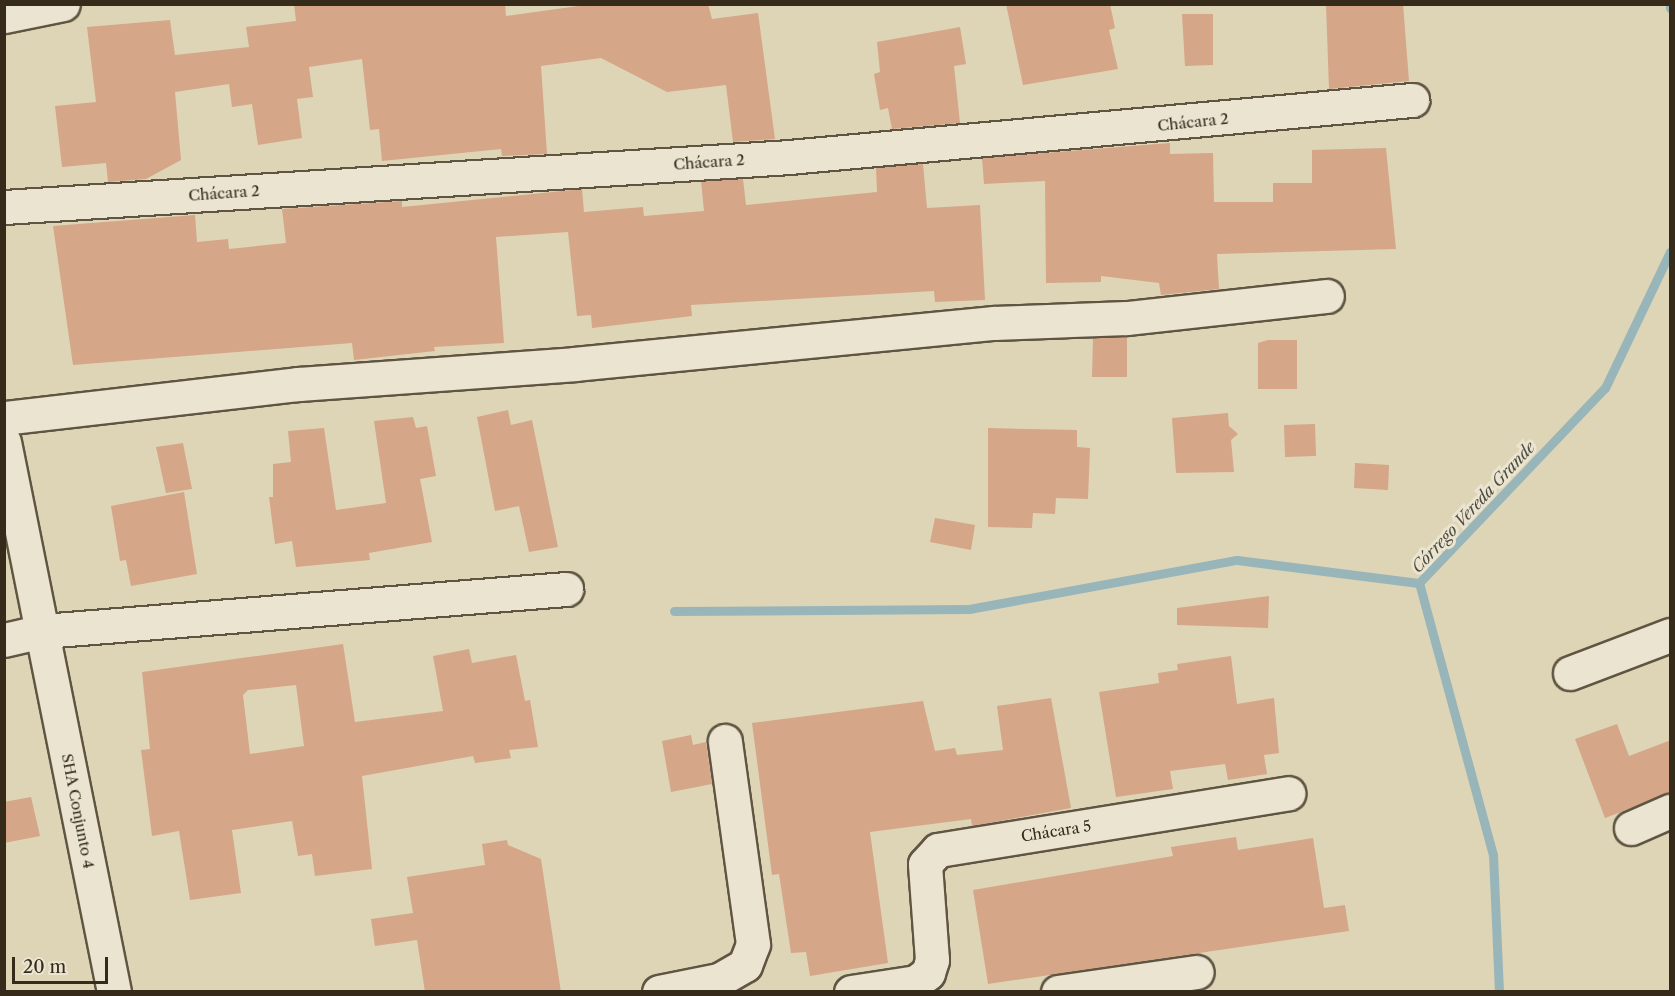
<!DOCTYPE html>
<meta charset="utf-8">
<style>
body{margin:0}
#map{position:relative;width:1675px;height:996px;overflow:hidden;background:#ded5b7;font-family:"Libre Caslon Text",serif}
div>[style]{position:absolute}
.stream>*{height:9px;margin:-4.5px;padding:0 4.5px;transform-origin:4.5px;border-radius:4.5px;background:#98b6b9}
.building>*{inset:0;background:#d5a687}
.roads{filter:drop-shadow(2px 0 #605542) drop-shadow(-2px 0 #605542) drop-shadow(0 2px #605542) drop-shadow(0 -2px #605542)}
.minor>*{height:33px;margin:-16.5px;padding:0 16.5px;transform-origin:16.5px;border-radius:16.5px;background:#eae4d0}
span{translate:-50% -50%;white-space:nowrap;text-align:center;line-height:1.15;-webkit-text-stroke:6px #eae4d0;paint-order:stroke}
.street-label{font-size:15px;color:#362a1b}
.water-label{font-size:16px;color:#4e4d42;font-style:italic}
.frame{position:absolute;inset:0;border:6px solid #362a1b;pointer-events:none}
.scale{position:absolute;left:12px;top:957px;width:96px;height:27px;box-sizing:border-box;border:3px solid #362a1b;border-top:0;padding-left:8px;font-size:18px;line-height:21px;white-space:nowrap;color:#362a1b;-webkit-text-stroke:4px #eae4d0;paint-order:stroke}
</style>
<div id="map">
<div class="stream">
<div style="left:1670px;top:4px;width:4px;rotate:90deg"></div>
<div style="left:674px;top:611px;width:295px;rotate:-0.4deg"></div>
<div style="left:969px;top:609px;width:272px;rotate:-10.4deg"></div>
<div style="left:1237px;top:560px;width:183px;rotate:7.2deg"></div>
<div style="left:1499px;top:992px;width:137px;rotate:-92.5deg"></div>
<div style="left:1493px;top:855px;width:282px;rotate:-105.2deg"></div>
<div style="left:1419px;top:583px;width:269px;rotate:-46.4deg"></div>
<div style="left:1605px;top:388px;width:151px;rotate:-64.5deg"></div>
</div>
<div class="building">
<div style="clip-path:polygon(294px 4px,505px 4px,506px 16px,593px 4px,708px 4px,712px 19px,758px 13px,775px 139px,733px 142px,726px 85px,667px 92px,601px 58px,541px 66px,547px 154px,502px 156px,501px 149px,382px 161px,379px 129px,370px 130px,362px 59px,309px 67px,313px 97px,297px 99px,302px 138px,258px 145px,252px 104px,232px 107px,229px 84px,175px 92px,181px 160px,146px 179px,108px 182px,106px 163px,62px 167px,55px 106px,96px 102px,87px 27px,170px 20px,175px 55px,249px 47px,246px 27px,296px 21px)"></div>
<div style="clip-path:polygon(1006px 4px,1110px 4px,1115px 28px,1109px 30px,1118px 69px,1023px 85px)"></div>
<div style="clip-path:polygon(1326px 4px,1403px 4px,1409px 81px,1329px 89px)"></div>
<div style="clip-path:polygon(1182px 14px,1213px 14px,1213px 65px,1185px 66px)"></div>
<div style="clip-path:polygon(960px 27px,966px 64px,954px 66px,960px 123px,892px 129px,888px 108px,880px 110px,874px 74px,880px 72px,877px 42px)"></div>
<div style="clip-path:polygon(1170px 143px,1170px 154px,1213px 153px,1214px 202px,1273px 202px,1273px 183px,1312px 183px,1312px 150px,1386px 148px,1396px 249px,1217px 254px,1219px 289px,1161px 295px,1159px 283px,1101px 276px,1101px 282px,1046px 283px,1045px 181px,984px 184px,982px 158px)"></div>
<div style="clip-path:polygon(923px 164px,927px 208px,980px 205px,985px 300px,935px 302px,934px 291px,691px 305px,692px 316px,592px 328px,591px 315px,577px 316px,568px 232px,496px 237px,504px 343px,434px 347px,435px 351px,354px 360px,352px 343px,73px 365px,53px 226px,195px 215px,197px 242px,228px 239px,229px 249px,286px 243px,282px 209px,402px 201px,402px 207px,582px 189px,584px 212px,643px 207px,644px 216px,704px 211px,701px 181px,743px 179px,746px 205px,877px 192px,876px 168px)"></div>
<div style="clip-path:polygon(1093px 338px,1127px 338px,1127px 377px,1092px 377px)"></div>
<div style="clip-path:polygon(1268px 340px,1297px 340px,1297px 389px,1258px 389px,1258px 343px)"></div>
<div style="clip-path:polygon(508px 410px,511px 425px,532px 420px,558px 547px,529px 552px,519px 506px,495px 511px,477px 417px)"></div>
<div style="clip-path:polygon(1228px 413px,1229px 426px,1238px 434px,1231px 440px,1234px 472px,1176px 473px,1172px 418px)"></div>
<div style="clip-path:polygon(413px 417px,416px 428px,427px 426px,436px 476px,420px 479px,432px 542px,369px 553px,370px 560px,296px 567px,292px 541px,275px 544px,269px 497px,273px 497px,273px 464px,291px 462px,288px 431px,324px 428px,336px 510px,386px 503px,374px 421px)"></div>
<div style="clip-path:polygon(1315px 424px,1316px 456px,1285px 457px,1284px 425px)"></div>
<div style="clip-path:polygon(988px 428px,1077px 430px,1077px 447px,1090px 448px,1088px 499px,1056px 498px,1055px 514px,1033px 513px,1032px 528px,988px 527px)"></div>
<div style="clip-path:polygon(183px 443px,192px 489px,166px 493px,156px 447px)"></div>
<div style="clip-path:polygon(1355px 463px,1389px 465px,1388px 490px,1354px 488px)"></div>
<div style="clip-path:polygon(184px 492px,197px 574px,131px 586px,126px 560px,120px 561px,111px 506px)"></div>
<div style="clip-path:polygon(935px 518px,975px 525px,971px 550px,930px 542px)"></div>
<div style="clip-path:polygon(1269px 596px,1268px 628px,1177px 625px,1177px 608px)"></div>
<div style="clip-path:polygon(evenodd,343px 644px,355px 722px,443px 711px,433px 656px,469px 649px,472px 663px,516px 655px,525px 701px,530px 700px,538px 747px,509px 750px,511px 758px,475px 763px,473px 756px,362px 776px,372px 869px,315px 876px,312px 854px,298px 856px,292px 821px,232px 830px,241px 893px,190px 900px,179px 831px,152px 836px,141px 750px,150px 749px,142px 672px,343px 644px,296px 685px,304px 746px,250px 754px,243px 695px,248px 690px,296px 685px)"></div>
<div style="clip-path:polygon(1231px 656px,1237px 704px,1274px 698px,1279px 753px,1264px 755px,1267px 774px,1228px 780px,1225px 764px,1170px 771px,1173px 789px,1116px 797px,1099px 692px,1159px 683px,1158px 673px,1178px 670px,1177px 664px)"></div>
<div style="clip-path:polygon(1051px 698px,1071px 808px,972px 826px,971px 819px,870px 832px,888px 963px,810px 976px,806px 952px,791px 953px,779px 874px,772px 875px,752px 723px,923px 701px,935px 751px,955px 748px,957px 755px,1003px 750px,997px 706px)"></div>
<div style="clip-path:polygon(1617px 724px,1629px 756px,1671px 740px,1671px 793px,1605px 818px,1575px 739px)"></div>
<div style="clip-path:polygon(691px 735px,693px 745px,706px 742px,712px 784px,671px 792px,662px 741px)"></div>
<div style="clip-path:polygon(31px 797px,40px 836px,4px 843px,4px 802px)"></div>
<div style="clip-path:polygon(1236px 837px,1238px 850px,1313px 838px,1324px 908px,1345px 905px,1349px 931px,988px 984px,973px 890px,1173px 856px,1171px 847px)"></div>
<div style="clip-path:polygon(507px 840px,508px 845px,541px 859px,561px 992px,425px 992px,417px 940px,375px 946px,371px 919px,413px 913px,407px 877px,485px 865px,482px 844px)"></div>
</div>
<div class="roads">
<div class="minor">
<div style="left:4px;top:16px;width:60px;rotate:-11.5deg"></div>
<div style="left:4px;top:207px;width:787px;rotate:-3.64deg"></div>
<div style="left:789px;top:157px;width:626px;rotate:-5.23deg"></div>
<div style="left:4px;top:418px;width:296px;rotate:-6.6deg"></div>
<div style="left:298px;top:384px;width:277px;rotate:-4.1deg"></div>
<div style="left:574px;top:364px;width:422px;rotate:-5.6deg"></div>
<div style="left:994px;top:323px;width:133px;rotate:-2.2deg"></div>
<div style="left:1127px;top:318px;width:201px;rotate:-6.3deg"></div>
<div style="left:4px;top:442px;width:561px;rotate:78.69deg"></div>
<div style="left:4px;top:640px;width:40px;rotate:-13deg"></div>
<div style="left:43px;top:631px;width:525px;rotate:-4.59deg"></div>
<div style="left:1570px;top:673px;width:107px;rotate:-20.8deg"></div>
<div style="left:1631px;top:828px;width:43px;rotate:-23.6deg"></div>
<div style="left:659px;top:992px;width:61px;rotate:-11.3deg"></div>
<div style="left:719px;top:980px;width:30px;rotate:-30deg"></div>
<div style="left:745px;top:965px;width:22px;rotate:-69deg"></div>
<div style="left:753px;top:944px;width:205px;rotate:-97.9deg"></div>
<div style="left:851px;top:992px;width:66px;rotate:-8.7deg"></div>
<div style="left:916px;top:982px;width:15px;rotate:-37deg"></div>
<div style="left:928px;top:973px;width:14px;rotate:-73deg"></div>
<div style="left:932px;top:960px;width:96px;rotate:-94.2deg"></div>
<div style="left:925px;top:864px;width:19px;rotate:-47deg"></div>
<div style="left:938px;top:850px;width:355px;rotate:-9.2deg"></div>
<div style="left:1058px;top:992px;width:140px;rotate:-8.2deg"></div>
</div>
</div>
<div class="street-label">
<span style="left:1193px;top:122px;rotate:-6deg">Chácara 2</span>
<span style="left:709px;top:162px;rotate:-4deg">Chácara 2</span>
<span style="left:224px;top:193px;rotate:-4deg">Chácara 2</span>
<span style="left:78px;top:811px;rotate:79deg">SHA Conjunto 4</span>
<span style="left:1056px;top:831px;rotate:-9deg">Chácara 5</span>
</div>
<div class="water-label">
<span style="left:1473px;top:507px;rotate:-47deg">Córrego Vereda Grande</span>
</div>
<div class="frame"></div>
<div class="scale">20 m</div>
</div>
